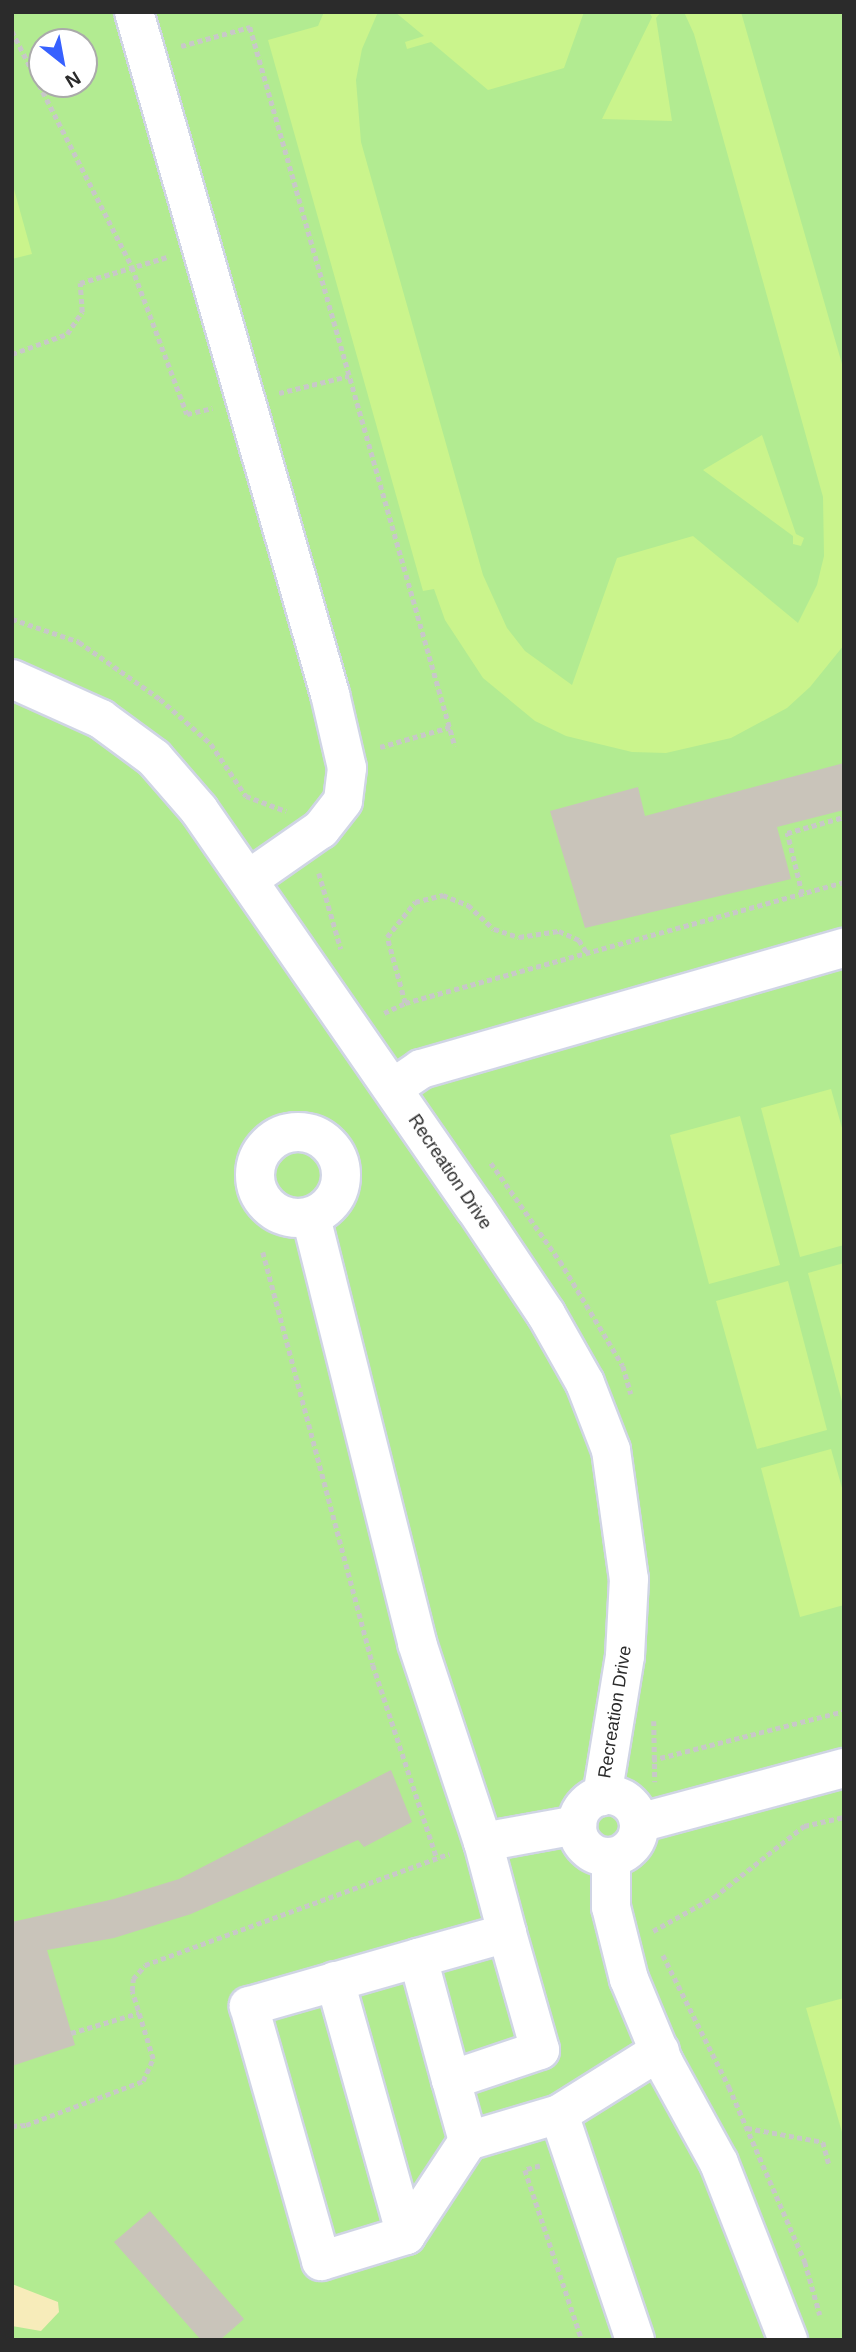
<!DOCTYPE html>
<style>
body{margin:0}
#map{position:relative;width:856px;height:2352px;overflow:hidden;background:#eee6db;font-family:Arial,sans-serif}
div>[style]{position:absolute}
.green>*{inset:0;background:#b2eb91}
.sand>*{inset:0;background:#f7ecba}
.pitch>*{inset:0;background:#caf48c}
.building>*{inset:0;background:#c9c4ba}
.path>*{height:4.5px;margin-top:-2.25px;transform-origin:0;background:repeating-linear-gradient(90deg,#c8c8c8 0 5px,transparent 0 8.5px)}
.roads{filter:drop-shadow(2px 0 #d0d5e5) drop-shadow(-2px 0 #d0d5e5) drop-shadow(0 2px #d0d5e5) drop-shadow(0 -2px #d0d5e5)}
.minor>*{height:38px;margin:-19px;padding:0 19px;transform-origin:19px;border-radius:19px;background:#fff}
.minor>.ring{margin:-19px;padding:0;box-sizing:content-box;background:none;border:38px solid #fff;border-radius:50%}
span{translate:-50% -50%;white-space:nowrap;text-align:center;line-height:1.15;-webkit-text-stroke:5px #fff;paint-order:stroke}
.street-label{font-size:18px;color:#2b2b2b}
.frame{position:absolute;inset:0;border:14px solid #2b2b2b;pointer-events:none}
.north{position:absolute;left:28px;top:28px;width:70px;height:70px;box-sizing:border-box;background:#fff;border:2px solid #aaa;border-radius:50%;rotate:149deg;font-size:19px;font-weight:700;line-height:28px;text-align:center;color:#2b2b2b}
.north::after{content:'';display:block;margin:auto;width:24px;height:32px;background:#3761ff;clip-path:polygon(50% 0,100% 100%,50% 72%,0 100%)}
</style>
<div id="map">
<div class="green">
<div style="clip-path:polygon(evenodd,12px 12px,844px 12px,844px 2340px,12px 2340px,12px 12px,42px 42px,84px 42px,84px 84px,42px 84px,42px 42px)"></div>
</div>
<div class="sand">
<div style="clip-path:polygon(12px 2284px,58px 2302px,59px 2312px,41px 2331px,12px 2326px)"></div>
</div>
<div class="pitch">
<div style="clip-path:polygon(324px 12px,378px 12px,362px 49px,356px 80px,361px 142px,483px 575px,507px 628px,525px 651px,572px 685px,617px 558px,693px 536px,798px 623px,817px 585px,824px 556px,823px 497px,694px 34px,684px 12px,741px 12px,844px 371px,844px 645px,810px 687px,787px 708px,731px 738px,666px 753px,632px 752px,566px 736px,535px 721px,483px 678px,445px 620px,434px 589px,423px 591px,268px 40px,318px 26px)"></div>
<div style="clip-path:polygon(395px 12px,584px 12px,564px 68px,488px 90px,431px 42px,407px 49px,405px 42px,424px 36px)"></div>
<div style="clip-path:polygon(649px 12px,661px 12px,656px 18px,672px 121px,602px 119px,652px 17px)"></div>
<div style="clip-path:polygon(12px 182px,32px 254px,12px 259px)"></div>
<div style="clip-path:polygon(762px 435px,796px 534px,804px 538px,801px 546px,793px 544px,793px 536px,703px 470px)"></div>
<div style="clip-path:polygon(831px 1089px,844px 1135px,844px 1245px,800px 1257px,761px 1108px)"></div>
<div style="clip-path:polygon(740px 1116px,780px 1265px,709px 1284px,670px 1135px)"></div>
<div style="clip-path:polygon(844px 1263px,844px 1409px,808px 1273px)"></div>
<div style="clip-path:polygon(788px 1281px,827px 1430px,757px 1449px,716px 1301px)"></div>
<div style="clip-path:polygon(831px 1449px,844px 1495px,844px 1605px,800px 1617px,761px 1468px)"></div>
<div style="clip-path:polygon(844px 1998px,844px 2139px,806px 2008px)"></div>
</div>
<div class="building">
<div style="clip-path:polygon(844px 763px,844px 810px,777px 827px,791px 879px,585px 928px,550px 811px,638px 787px,645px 816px)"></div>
<div style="clip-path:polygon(391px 1770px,412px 1822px,364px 1847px,358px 1840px,191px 1914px,114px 1938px,47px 1950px,75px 2045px,12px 2066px,12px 1922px,114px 1899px,179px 1879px)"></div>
<div style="clip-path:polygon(150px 2211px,244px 2319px,220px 2340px,201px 2340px,114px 2242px)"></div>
</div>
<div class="path">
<div style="left:12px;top:31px;width:265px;rotate:63deg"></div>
<div style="left:132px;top:267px;width:157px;rotate:69.5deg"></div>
<div style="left:187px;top:414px;width:26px;rotate:-13deg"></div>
<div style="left:181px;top:46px;width:72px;rotate:-15.4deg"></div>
<div style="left:250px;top:27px;width:748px;rotate:74.09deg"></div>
<div style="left:12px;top:354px;width:59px;rotate:-20deg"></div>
<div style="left:67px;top:334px;width:27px;rotate:-56deg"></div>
<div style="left:82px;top:312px;width:29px;rotate:-94deg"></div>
<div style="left:80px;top:283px;width:91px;rotate:-16.6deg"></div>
<div style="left:279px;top:393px;width:72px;rotate:-13.7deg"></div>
<div style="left:12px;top:619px;width:71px;rotate:18.9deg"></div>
<div style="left:79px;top:642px;width:99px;rotate:35.1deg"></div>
<div style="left:160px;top:699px;width:68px;rotate:41.4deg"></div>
<div style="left:211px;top:744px;width:63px;rotate:56.1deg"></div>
<div style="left:246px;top:796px;width:43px;rotate:20.6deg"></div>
<div style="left:380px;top:747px;width:73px;rotate:-15.9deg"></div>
<div style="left:319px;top:873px;width:79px;rotate:73.9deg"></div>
<div style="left:802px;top:894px;width:63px;rotate:-103.8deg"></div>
<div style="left:787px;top:833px;width:59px;rotate:-15.7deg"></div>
<div style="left:405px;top:1003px;width:68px;rotate:-105.3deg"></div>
<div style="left:387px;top:937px;width:45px;rotate:-51.3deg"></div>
<div style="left:415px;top:902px;width:29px;rotate:-14deg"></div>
<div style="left:443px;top:895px;width:27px;rotate:22deg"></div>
<div style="left:468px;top:905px;width:35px;rotate:43deg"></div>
<div style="left:494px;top:929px;width:26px;rotate:18deg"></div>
<div style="left:519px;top:937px;width:40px;rotate:-8.5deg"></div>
<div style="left:559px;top:931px;width:22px;rotate:24deg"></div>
<div style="left:579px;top:940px;width:15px;rotate:58deg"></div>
<div style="left:384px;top:1013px;width:23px;rotate:-25deg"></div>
<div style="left:405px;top:1003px;width:455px;rotate:-15.4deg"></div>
<div style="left:491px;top:1163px;width:120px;rotate:54.9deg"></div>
<div style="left:560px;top:1261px;width:122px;rotate:59deg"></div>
<div style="left:623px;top:1366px;width:29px;rotate:74deg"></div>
<div style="left:263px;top:1252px;width:427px;rotate:75.1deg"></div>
<div style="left:373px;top:1665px;width:204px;rotate:71.7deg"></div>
<div style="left:654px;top:1721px;width:61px;rotate:89.1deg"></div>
<div style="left:652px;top:1760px;width:198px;rotate:-14.3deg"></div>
<div style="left:653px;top:1931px;width:70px;rotate:-29.1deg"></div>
<div style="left:714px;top:1897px;width:115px;rotate:-38.3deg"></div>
<div style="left:804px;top:1826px;width:41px;rotate:-12.7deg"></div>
<div style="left:663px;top:1955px;width:148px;rotate:63.4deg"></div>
<div style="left:729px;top:2087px;width:191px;rotate:66.5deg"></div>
<div style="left:805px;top:2262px;width:55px;rotate:74.2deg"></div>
<div style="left:71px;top:2033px;width:71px;rotate:-16.4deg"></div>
<div style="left:12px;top:2126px;width:14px;rotate:-4deg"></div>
<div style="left:26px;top:2125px;width:125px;rotate:-20.6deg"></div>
<div style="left:143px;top:2081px;width:24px;rotate:-66deg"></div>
<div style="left:153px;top:2059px;width:71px;rotate:-107.2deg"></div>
<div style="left:132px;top:1991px;width:12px;rotate:-85deg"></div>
<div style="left:133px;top:1979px;width:18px;rotate:-49deg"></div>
<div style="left:145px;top:1965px;width:324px;rotate:-20.1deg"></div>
<div style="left:747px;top:2128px;width:77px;rotate:10.4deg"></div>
<div style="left:823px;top:2142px;width:23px;rotate:75deg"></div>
<div style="left:540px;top:2166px;width:16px;rotate:165deg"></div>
<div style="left:525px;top:2170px;width:179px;rotate:71.5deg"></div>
</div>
<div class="roads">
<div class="minor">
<div style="left:134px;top:12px;width:710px;rotate:73.97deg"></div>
<div style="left:330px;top:694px;width:76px;rotate:77.1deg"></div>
<div style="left:347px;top:768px;width:33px;rotate:97deg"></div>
<div style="left:343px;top:801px;width:36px;rotate:128deg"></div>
<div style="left:321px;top:829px;width:89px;rotate:145.1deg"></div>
<div style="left:12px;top:679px;width:98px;rotate:24.2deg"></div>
<div style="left:101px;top:719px;width:66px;rotate:36.3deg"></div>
<div style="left:154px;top:758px;width:69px;rotate:49.1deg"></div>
<div style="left:199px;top:810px;width:484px;rotate:55.3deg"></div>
<div style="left:475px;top:1208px;width:128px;rotate:56.2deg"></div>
<div style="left:546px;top:1314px;width:79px;rotate:60.5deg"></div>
<div style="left:585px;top:1383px;width:72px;rotate:68.8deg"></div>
<div style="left:611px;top:1450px;width:130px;rotate:82.1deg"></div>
<div style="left:629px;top:1579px;width:77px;rotate:93deg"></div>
<div style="left:625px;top:1656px;width:142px;rotate:99.3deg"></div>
<div style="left:393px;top:1088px;width:34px;rotate:-34deg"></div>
<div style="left:421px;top:1069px;width:440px;rotate:-16deg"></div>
<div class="ring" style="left:255px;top:1132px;width:48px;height:48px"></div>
<div style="left:311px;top:1217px;width:439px;rotate:76deg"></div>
<div style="left:417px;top:1643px;width:210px;rotate:71.7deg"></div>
<div style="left:483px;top:1842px;width:94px;rotate:75.2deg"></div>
<div style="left:507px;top:1933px;width:92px;rotate:164.3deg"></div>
<div style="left:418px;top:1958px;width:126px;rotate:74.9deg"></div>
<div style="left:451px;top:2080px;width:63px;rotate:74.4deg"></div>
<div style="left:468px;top:2141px;width:95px;rotate:-16.5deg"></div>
<div class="ring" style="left:577px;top:1795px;width:24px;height:24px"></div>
<div style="left:639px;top:1823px;width:212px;rotate:-15deg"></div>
<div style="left:483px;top:1842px;width:96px;rotate:-10.3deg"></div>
<div style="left:611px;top:1857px;width:50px;rotate:90deg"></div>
<div style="left:611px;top:1907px;width:74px;rotate:76deg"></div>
<div style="left:629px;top:1979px;width:91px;rotate:67.4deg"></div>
<div style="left:664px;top:2063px;width:114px;rotate:61.2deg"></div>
<div style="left:719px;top:2163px;width:190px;rotate:68.7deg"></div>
<div style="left:418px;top:1958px;width:176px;rotate:164.1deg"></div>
<div style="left:249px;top:2006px;width:265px;rotate:74.2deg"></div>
<div style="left:321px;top:2261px;width:89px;rotate:-17deg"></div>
<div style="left:406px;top:2235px;width:113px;rotate:-56.6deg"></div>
<div style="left:335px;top:1981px;width:264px;rotate:74.4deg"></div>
<div style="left:451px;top:2080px;width:94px;rotate:-18.6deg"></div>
<div style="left:540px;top:2050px;width:122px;rotate:-105.8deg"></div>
<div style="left:635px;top:2340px;width:238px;rotate:-108.6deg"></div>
<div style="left:559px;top:2114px;width:119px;rotate:-32deg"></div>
</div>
</div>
<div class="street-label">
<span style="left:450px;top:1172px;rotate:56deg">Recreation Drive</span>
<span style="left:615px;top:1712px;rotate:-81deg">Recreation Drive</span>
</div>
<div class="frame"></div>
<div class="north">N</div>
</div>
